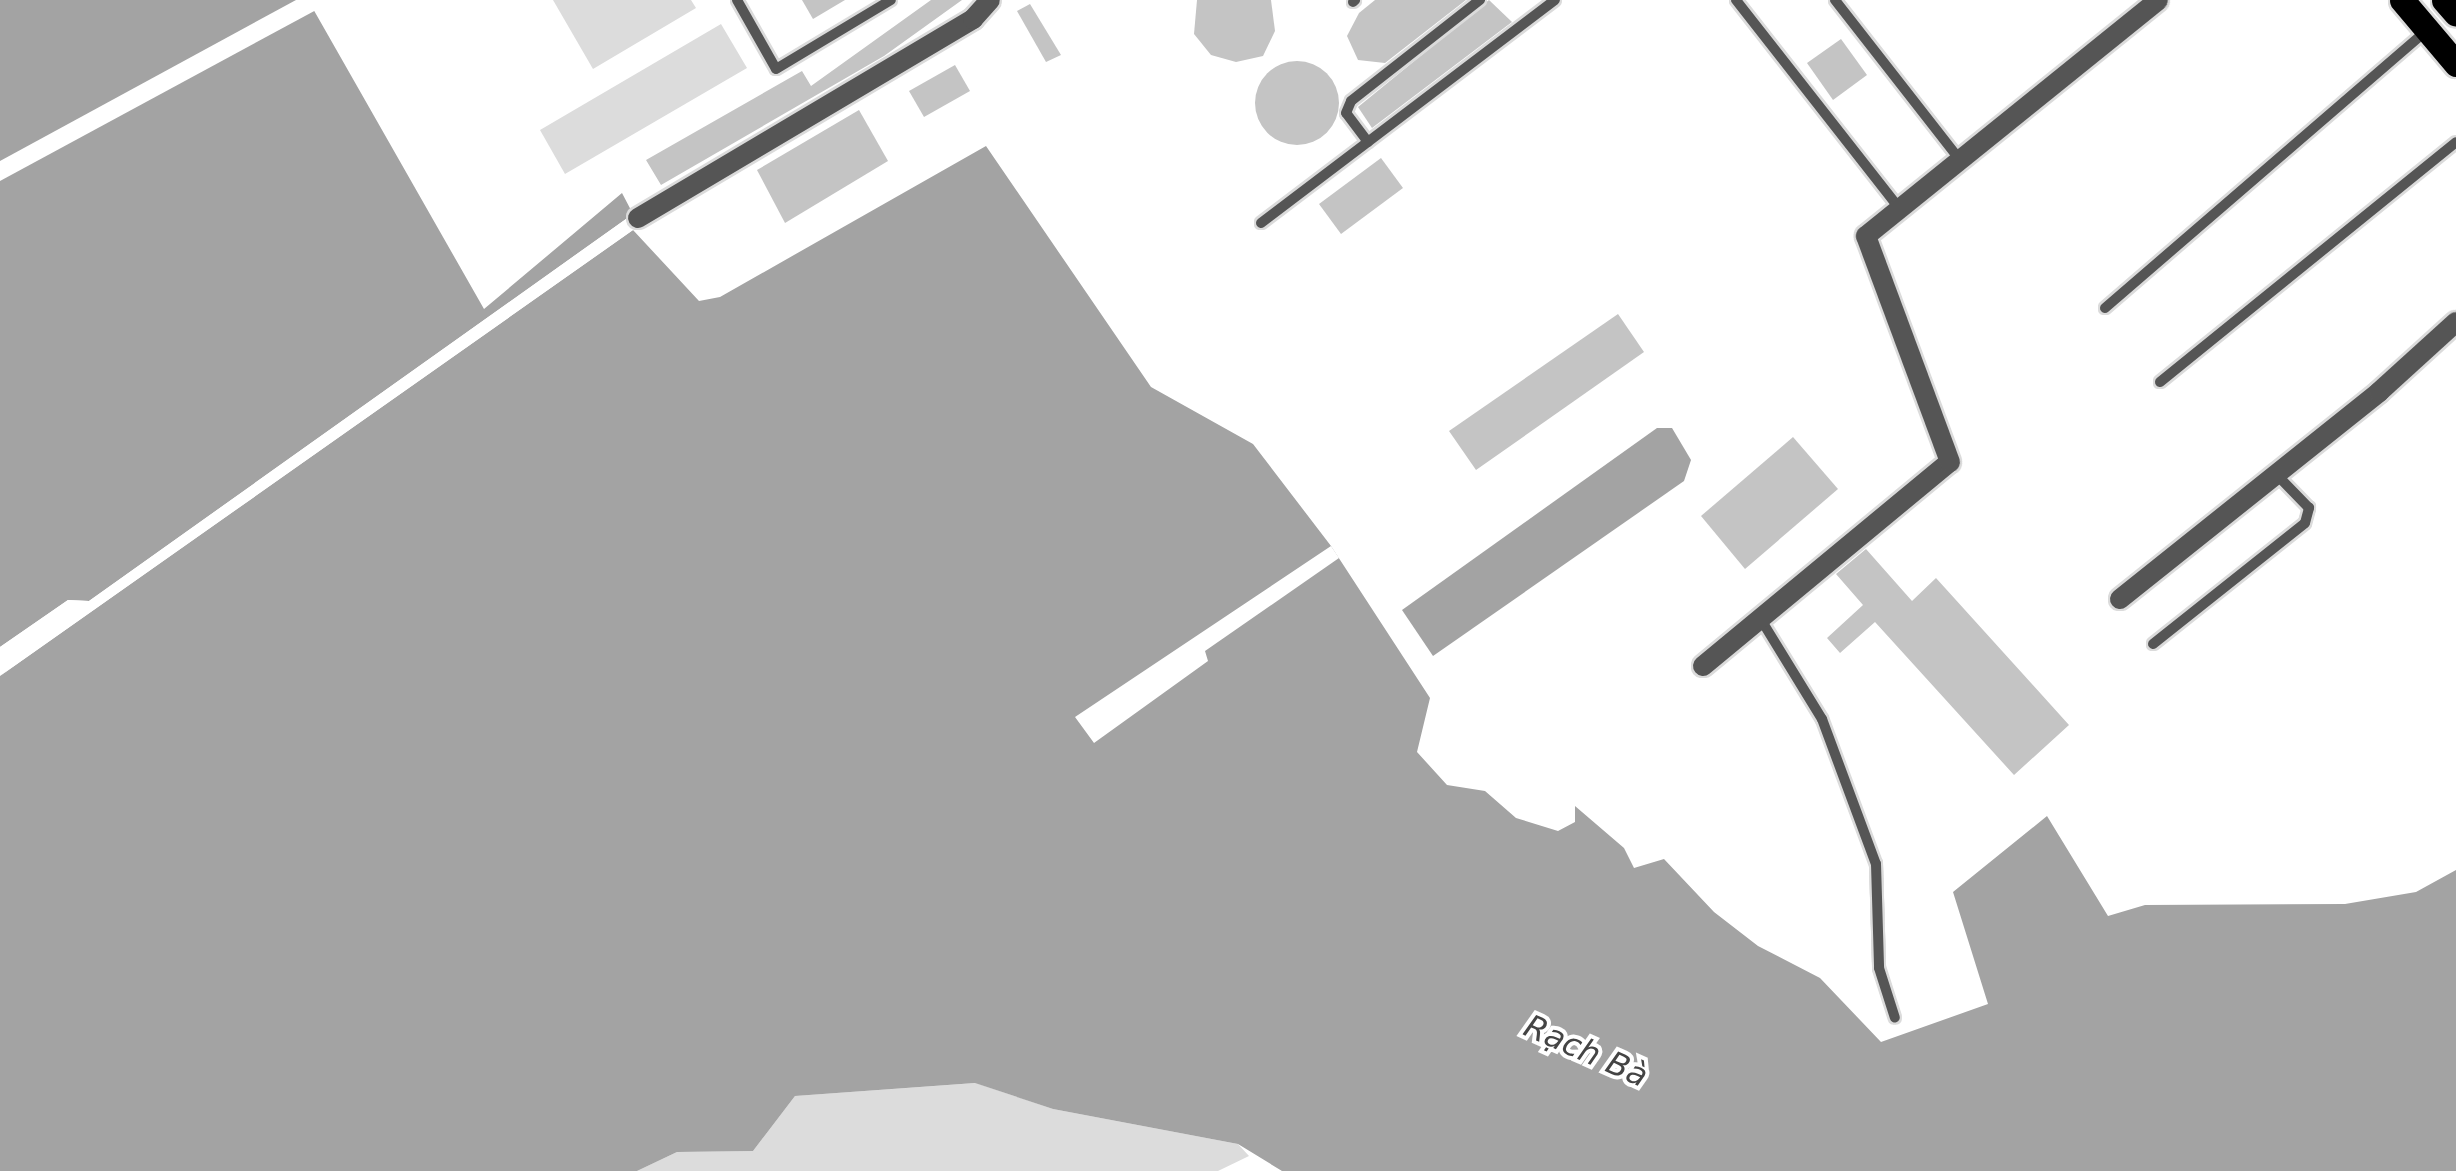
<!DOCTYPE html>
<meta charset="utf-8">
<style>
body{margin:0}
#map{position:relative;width:2456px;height:1171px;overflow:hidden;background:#fff;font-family:"DejaVu Sans",sans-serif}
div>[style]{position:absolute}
.green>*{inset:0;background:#dcdcdc}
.water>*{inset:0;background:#a3a3a3}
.pier>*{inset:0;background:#fff}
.building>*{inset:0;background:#c4c4c4}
.round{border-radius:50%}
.roads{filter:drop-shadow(2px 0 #dbdbdb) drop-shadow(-2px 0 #dbdbdb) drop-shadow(0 2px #dbdbdb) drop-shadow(0 -2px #dbdbdb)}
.lane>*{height:10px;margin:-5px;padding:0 5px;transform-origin:5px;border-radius:5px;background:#555}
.street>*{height:20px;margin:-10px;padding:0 10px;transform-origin:10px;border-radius:10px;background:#555}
.primary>*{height:25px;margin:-12.5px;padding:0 12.5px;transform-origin:12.5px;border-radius:12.5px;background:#000}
span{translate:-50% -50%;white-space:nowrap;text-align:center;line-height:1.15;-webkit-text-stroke:8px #fff;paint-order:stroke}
.water-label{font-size:32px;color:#444;font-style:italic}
</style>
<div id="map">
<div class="green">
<div style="clip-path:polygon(553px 0,691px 0,696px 8px,593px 69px)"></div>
<div style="clip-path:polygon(721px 24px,747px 68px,565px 174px,540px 130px)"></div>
<div style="clip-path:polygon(976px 1083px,1053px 1109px,1238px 1144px,1249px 1156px,1218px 1171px,637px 1171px,677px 1152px,753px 1151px,795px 1096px)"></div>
</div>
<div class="water">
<div style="clip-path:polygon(0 0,308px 0,484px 309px,622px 193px,633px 214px,89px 601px,68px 600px,0 647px)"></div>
<div style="clip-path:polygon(986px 146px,1151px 387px,1253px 444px,1331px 546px,1430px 698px,1417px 752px,1447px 785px,1485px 791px,1516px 818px,1558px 831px,1575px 822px,1575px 806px,1624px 848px,1634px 868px,1664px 859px,1714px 912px,1758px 946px,1820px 978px,1881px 1042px,1988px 1004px,1953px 892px,2047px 816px,2108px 916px,2145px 905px,2345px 904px,2416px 892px,2456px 870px,2456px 1171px,1282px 1171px,1238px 1144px,1053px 1109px,975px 1083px,795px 1096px,753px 1151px,677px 1152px,637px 1171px,0 1171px,0 676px,633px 230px,699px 301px,720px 297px)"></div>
<div style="clip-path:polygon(1657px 428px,1672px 428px,1691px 460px,1684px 481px,1433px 656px,1402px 610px)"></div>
</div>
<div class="pier">
<div style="clip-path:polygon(296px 0,313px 0,318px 9px,0 181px,0 161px)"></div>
<div style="clip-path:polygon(633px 214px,637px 217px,161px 556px,637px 226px,633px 230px,0 676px,90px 606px,69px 605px,0 652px,0 647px,68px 600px,89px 601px)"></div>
<div style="clip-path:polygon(1331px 546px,1339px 558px,1205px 651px,1208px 661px,1094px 743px,1075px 717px)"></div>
</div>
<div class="building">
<div style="clip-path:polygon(802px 0,845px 0,813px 19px)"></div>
<div style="clip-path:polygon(931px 0,962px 0,884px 56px,661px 185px,646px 160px,802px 71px,811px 86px)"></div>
<div style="clip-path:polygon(1197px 0,1271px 0,1275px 31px,1263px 56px,1236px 62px,1211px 55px,1194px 34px)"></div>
<div style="clip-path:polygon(1375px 0,1466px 0,1385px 63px,1358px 60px,1347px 36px,1359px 13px)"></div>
<div style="clip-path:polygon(1489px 0,1512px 22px,1372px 128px,1358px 107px)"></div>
<div style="clip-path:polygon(1030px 4px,1061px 55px,1046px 62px,1017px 11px)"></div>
<div style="clip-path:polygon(1841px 39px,1867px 75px,1833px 100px,1807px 63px)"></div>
<div class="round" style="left:1255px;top:61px;width:84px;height:84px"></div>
<div style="clip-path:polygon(955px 65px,970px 91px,924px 117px,909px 91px)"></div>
<div style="clip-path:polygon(859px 110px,888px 161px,785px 223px,757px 170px)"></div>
<div style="clip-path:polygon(1381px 158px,1403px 188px,1341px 234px,1319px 204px)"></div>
<div style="clip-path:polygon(1618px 314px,1644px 352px,1476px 470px,1449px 431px)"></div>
<div style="clip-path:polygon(1793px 437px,1838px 489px,1745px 569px,1701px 516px)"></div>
<div style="clip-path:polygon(1866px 549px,1912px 601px,1936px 578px,2069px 725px,2014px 775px,1875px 622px,1840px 653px,1827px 638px,1863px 605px,1836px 574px)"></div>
</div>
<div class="roads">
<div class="lane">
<div style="left:737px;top:0;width:79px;rotate:60.5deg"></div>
<div style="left:776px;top:69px;width:134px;rotate:-31deg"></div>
<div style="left:1736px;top:0;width:266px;rotate:51.9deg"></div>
<div style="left:1835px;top:0;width:203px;rotate:52deg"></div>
<div style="left:1353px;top:2px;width:3px;rotate:-45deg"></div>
<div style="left:1368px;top:142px;width:36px;rotate:-127deg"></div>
<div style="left:1346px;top:113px;width:13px;rotate:-67deg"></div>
<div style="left:1351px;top:101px;width:164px;rotate:-38.1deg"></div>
<div style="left:1261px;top:223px;width:369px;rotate:-37.2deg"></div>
<div style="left:2105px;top:308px;width:424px;rotate:-40.8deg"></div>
<div style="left:2160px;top:382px;width:381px;rotate:-39deg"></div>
<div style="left:1760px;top:618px;width:119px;rotate:58.5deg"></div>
<div style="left:1822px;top:719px;width:155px;rotate:69.6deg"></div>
<div style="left:1876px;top:864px;width:104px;rotate:88.3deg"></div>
<div style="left:1879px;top:968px;width:52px;rotate:72.3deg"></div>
<div style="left:2153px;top:644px;width:194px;rotate:-38.5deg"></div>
<div style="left:2305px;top:523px;width:16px;rotate:-75deg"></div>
<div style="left:2309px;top:508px;width:47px;rotate:-134.1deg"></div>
</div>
<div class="street">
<div style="left:638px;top:218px;width:390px;rotate:-30.7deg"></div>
<div style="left:973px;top:19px;width:25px;rotate:-48deg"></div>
<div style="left:2120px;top:599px;width:332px;rotate:-38.6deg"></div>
<div style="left:2379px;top:392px;width:104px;rotate:-42.3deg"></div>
<div style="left:1703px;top:666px;width:320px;rotate:-39.6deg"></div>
<div style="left:1950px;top:462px;width:241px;rotate:-110.4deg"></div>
<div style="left:1866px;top:236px;width:375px;rotate:-38.9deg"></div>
</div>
<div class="primary">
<div style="left:2402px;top:0;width:84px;rotate:49.8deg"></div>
<div style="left:2444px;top:0;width:18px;rotate:49deg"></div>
</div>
</div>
<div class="water-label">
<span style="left:1586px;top:1051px;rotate:24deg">Rạch Bà</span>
</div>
</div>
